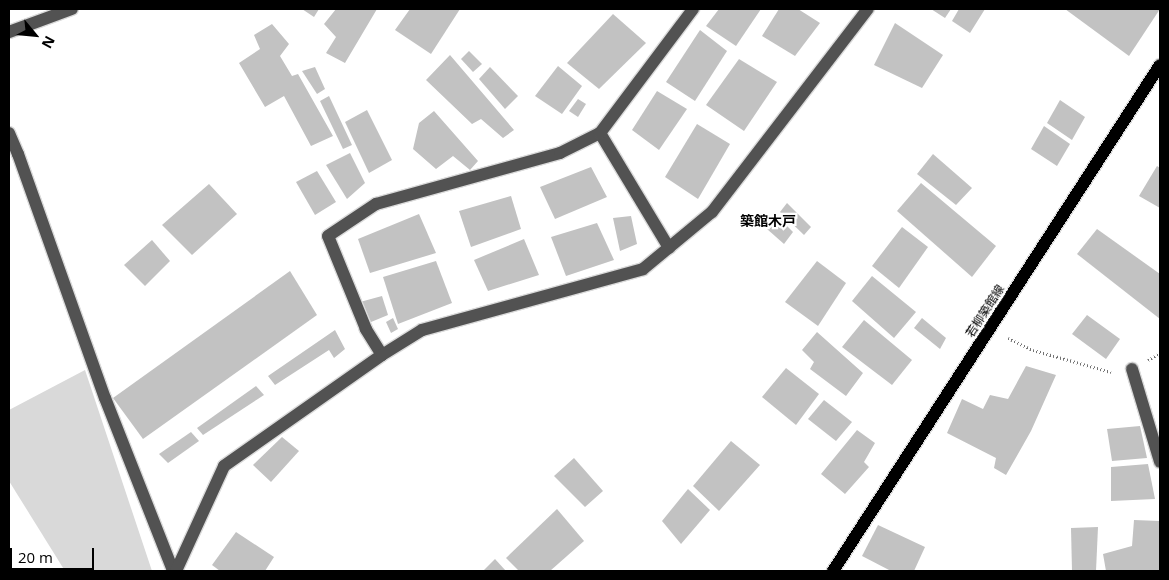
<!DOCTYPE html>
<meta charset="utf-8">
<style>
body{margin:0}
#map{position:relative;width:1169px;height:580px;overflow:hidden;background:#fff;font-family:"Open Sans","Noto Sans JP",sans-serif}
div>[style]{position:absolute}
.green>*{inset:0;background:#d9d9d9}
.building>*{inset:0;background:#c2c2c2}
.path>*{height:3px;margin-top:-1.5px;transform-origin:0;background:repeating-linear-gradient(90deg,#747474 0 1px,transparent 0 3.5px)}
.roads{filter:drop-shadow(1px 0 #dbdbdb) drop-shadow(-1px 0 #dbdbdb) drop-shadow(0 1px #dbdbdb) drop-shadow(0 -1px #dbdbdb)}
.minor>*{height:12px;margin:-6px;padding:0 6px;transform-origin:6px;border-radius:6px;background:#525252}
.major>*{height:12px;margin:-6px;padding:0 6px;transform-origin:6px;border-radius:6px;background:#000}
span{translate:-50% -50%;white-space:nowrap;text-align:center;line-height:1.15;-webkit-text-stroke:4.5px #fff;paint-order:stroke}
.street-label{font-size:12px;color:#000}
.neighbourhood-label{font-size:14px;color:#000;font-weight:700}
.frame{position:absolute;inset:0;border:10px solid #000;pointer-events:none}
.north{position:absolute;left:10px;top:10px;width:50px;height:50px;-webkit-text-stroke:4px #fff;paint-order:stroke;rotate:118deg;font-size:14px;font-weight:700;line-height:20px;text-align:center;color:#000}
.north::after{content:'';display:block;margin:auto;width:18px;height:22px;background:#000;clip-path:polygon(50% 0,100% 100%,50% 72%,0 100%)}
.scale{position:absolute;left:10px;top:548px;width:84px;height:22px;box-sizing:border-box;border:2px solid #000;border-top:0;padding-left:6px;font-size:15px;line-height:18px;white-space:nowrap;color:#000;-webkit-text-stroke:4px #fff;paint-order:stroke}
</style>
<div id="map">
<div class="green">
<div style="clip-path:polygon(85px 370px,152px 571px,65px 571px,9px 481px,9px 410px)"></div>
</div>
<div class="building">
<div style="clip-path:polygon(302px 9px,319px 9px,314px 17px)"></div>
<div style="clip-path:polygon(336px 9px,377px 9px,345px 63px,326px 53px,336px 37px,324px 24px)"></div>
<div style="clip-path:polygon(410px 9px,460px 9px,431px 54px,395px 30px)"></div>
<div style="clip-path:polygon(719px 9px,761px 9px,736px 46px,706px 26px)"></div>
<div style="clip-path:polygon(779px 9px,798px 9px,820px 23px,795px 56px,762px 36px)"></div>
<div style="clip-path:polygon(931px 9px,951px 9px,945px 18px)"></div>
<div style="clip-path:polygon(959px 9px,985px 9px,970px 33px,952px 21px)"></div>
<div style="clip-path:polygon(1065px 9px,1160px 9px,1129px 56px)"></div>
<div style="clip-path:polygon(613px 14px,646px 43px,599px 89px,567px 63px)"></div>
<div style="clip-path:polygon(895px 23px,943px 55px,922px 88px,874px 65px)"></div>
<div style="clip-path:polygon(272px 24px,289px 44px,280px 56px,292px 76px,298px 74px,333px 136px,311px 146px,284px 96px,265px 107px,239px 63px,260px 49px,254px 35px)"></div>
<div style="clip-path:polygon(700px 30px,727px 51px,695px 101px,666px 82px)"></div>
<div style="clip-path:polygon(469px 51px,482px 64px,473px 72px,461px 59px)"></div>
<div style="clip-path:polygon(450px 55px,514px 130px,503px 138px,481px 119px,472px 124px,426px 80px)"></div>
<div style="clip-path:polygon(739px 59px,777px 82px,744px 131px,706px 105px)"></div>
<div style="clip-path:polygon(558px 66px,582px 86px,562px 114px,535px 96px)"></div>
<div style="clip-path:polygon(315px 67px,325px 89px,317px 94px,302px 71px)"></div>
<div style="clip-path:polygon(490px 67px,518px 96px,505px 109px,479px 79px)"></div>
<div style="clip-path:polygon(657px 91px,687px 109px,659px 150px,632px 130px)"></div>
<div style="clip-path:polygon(329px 96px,352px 145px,343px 149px,320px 101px)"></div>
<div style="clip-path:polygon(578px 99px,586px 104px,578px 117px,569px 111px)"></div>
<div style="clip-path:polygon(1060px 100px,1085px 117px,1072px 140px,1047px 123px)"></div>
<div style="clip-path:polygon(367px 110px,392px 160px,369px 173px,345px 122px)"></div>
<div style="clip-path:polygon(434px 111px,478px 161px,470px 170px,453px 156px,436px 169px,413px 149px,419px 123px)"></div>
<div style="clip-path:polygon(697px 124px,730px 144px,698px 199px,665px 177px)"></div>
<div style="clip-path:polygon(1044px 126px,1070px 144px,1057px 166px,1031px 149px)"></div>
<div style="clip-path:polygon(350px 153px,365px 183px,347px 199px,326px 165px)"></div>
<div style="clip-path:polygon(933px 154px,972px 188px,956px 205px,917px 174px)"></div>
<div style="clip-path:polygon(1157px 166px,1160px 168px,1160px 208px,1139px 196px)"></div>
<div style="clip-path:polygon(591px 167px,607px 197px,555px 219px,540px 187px)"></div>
<div style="clip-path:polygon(317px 171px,336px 202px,315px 215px,296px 182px)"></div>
<div style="clip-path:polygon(921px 183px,996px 246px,972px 277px,897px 211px)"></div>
<div style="clip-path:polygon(209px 184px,237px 214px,192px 255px,162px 225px)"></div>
<div style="clip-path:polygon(511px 196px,521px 229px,471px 247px,459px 211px)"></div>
<div style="clip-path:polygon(787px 203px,811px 227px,804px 235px,780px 212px)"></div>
<div style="clip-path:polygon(419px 214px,436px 253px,370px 273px,358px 239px)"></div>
<div style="clip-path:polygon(631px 216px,637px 244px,620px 251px,613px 218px)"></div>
<div style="clip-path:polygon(777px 216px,793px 232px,784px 244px,767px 229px)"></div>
<div style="clip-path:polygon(597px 223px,614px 260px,566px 276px,551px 237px)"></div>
<div style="clip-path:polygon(902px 227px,928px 247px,899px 288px,872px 266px)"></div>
<div style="clip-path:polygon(1097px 229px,1160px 274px,1160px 319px,1077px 254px)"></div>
<div style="clip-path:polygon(524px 239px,539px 275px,488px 291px,474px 260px)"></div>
<div style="clip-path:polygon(152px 240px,170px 261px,145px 286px,124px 265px)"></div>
<div style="clip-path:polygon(436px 261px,452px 303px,398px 324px,383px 277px)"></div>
<div style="clip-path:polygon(817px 261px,846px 283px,818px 326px,785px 302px)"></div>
<div style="clip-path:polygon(290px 271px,317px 315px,143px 439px,113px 398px)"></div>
<div style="clip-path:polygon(872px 276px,916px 312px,894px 338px,852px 301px)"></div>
<div style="clip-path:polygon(382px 296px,388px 315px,371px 322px,360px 302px)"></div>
<div style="clip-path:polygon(1087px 315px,1120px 339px,1106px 359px,1072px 334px)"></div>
<div style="clip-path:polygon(393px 318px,398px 329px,391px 333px,386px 322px)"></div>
<div style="clip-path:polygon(922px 318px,946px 338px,940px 349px,914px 328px)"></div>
<div style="clip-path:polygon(864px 320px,912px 360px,892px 385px,842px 347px)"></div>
<div style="clip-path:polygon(335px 330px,345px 349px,334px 358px,329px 350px,275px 385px,268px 376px)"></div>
<div style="clip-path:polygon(817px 332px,863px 373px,846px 396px,810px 369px,814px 362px,802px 350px)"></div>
<div style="clip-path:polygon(1026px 366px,1056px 375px,1031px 431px,1006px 475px,994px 468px,996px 458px,947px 433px,962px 399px,983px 409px,990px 395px,1008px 399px)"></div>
<div style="clip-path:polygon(786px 368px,819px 394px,796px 425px,762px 397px)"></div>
<div style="clip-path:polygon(256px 386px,264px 395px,203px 435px,197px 428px)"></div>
<div style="clip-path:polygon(824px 400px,852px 422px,836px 441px,808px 419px)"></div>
<div style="clip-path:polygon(1140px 426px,1147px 458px,1112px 461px,1107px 429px)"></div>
<div style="clip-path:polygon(857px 430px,875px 443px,864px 462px,869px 467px,845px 494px,821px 474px)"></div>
<div style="clip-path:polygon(191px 432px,199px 441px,168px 463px,159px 454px)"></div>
<div style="clip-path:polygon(282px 437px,299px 451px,271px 482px,253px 465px)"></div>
<div style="clip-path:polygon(731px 441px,760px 465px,719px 511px,693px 486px)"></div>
<div style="clip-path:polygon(574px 458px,603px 491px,585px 507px,554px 476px)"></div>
<div style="clip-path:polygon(1148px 464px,1155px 499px,1111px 501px,1111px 467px)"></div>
<div style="clip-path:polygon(688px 489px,710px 510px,681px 544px,662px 521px)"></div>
<div style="clip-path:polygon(557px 509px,584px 541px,550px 571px,519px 571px,506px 558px)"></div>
<div style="clip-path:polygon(1134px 520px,1160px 521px,1160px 571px,1106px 571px,1103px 554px,1132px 546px)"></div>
<div style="clip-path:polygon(878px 525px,925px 547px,914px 571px,891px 571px,862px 556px)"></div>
<div style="clip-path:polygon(1098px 527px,1096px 571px,1072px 571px,1071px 528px)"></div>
<div style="clip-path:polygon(236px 532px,274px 557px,265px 571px,220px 571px,212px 565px)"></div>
<div style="clip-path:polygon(495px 559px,506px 571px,483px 571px)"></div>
</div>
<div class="path">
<div style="left:1008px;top:338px;width:28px;rotate:26deg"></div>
<div style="left:1033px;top:350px;width:81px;rotate:15.8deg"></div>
<div style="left:1148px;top:360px;width:14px;rotate:-30deg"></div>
</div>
<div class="roads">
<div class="minor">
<div style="left:9px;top:32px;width:67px;rotate:-20.1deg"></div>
<div style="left:9px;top:133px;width:23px;rotate:67deg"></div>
<div style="left:18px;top:154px;width:259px;rotate:70.4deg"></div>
<div style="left:105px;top:398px;width:186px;rotate:68.5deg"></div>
<div style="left:600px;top:133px;width:134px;rotate:59deg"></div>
<div style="left:382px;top:355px;width:31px;rotate:-122deg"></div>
<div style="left:366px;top:329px;width:100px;rotate:-112.2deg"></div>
<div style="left:328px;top:236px;width:58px;rotate:-33.7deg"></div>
<div style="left:376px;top:204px;width:191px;rotate:-15.5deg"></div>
<div style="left:560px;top:153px;width:45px;rotate:-26.6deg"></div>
<div style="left:600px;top:133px;width:155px;rotate:-53.1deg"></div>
<div style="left:1132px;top:369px;width:97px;rotate:73.2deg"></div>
<div style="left:176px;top:571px;width:115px;rotate:-65.4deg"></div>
<div style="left:224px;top:466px;width:193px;rotate:-35.1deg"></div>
<div style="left:382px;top:355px;width:47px;rotate:-32deg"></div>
<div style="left:422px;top:330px;width:229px;rotate:-15.4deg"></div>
<div style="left:643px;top:269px;width:89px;rotate:-39.6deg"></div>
<div style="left:712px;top:212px;width:256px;rotate:-52.5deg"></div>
</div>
<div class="major">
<div style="left:833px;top:571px;width:602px;rotate:-57.13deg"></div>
</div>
</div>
<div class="street-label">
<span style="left:985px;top:311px;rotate:-57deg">若柳築館線</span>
</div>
<div class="neighbourhood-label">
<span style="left:768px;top:221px">築館木戸</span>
</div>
<div class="frame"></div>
<div class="north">N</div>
<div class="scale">20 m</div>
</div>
